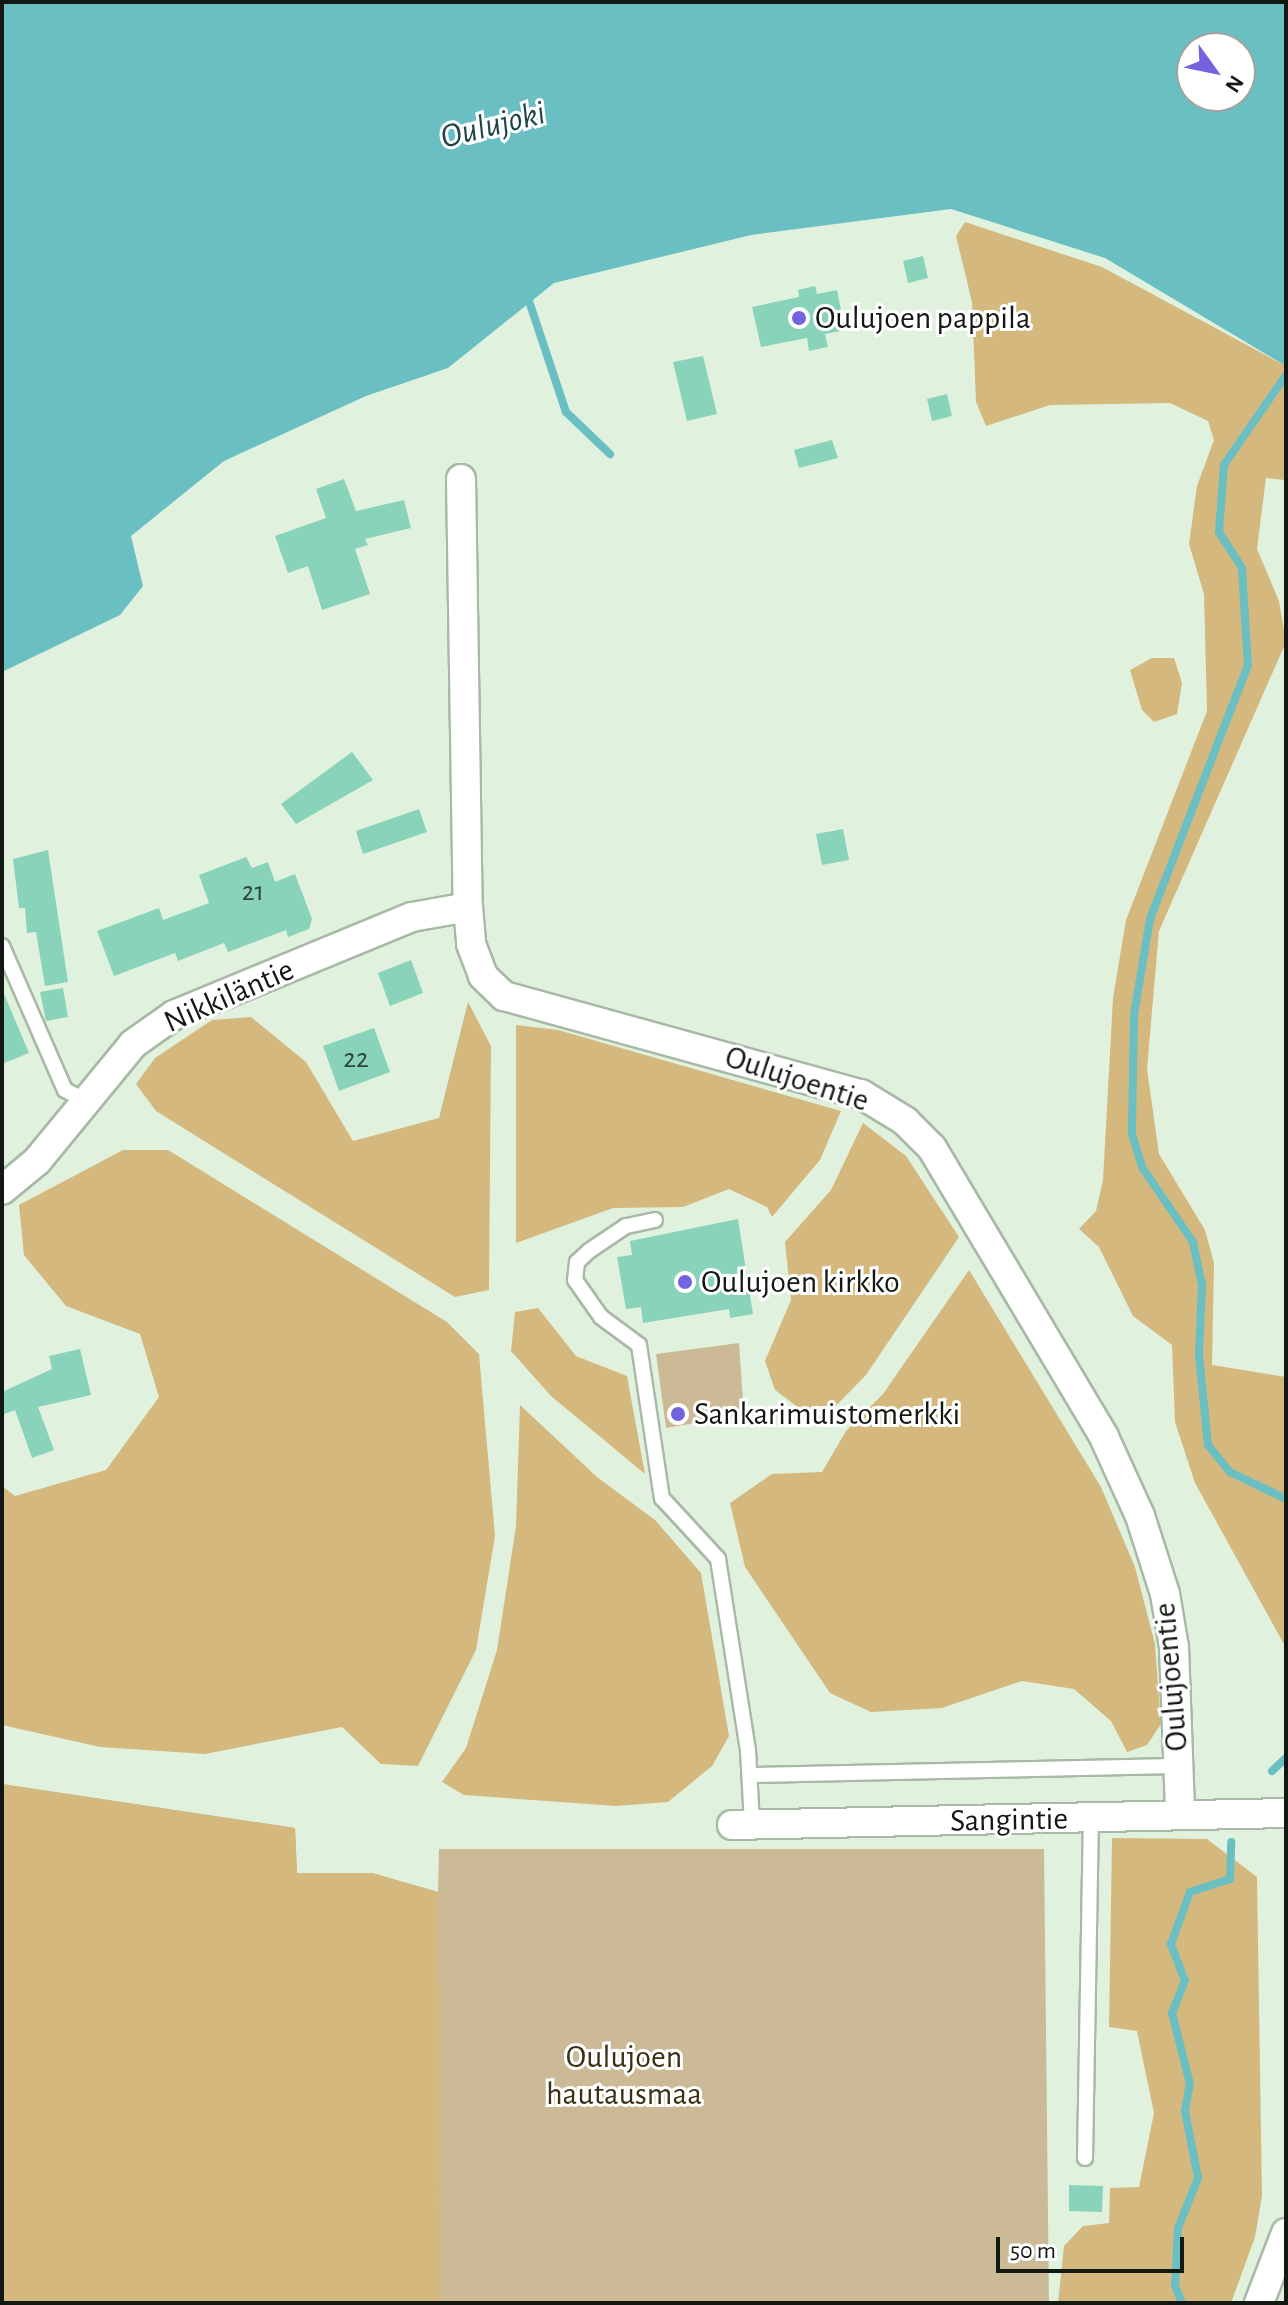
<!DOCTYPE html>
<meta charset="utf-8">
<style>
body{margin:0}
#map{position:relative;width:1288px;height:2305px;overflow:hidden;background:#e0f2de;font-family:"Alegreya Sans",sans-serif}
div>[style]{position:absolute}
.green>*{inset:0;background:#ccba97}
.forest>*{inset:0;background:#d5b87e}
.water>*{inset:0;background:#6abfc3}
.stream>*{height:8px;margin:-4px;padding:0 4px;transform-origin:4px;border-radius:4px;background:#6abfc3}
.building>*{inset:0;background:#89d3ba}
.roads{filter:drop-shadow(2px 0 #a8b9a6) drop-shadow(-2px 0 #a8b9a6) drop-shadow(0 2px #a8b9a6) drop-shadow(0 -2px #a8b9a6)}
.service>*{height:14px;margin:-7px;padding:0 7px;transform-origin:7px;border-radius:7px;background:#fff}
.minor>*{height:28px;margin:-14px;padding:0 14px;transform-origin:14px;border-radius:14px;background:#fff}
.dots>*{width:22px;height:22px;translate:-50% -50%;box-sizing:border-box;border:4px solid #fff;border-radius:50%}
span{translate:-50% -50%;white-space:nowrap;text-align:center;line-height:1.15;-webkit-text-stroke:6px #fff;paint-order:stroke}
.number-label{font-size:28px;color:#30483c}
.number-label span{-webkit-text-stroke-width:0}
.poi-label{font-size:32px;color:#131912}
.left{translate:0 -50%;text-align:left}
.street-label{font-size:32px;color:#131912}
.park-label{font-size:32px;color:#3b2f14}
.water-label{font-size:34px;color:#1e4648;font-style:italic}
.frame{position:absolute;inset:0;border:4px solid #131912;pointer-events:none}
.north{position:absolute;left:1176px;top:32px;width:80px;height:80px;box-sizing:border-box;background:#fff;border:2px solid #a1a3a0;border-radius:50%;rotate:123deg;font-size:22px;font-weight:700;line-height:32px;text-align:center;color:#131912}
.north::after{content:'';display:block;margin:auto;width:28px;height:36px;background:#7363de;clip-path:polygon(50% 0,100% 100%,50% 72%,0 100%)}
.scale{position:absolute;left:996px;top:2237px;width:188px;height:36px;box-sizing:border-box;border:4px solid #131912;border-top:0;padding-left:10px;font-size:24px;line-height:28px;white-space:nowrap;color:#131912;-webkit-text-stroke:6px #fff;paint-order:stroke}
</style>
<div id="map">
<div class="green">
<div style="clip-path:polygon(739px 1343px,744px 1415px,666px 1428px,656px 1354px)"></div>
<div style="clip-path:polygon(2px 1784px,295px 1828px,297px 1873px,372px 1873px,438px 1892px,439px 1849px,1044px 1849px,1049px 2303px,2px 2303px)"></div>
</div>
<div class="forest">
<div style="clip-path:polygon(965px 222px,1102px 267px,1286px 366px,1286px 468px,1284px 480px,1266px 478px,1257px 549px,1279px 601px,1286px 642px,1159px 931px,1147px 1069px,1159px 1154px,1205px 1230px,1214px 1263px,1212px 1365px,1286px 1377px,1286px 1648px,1195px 1483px,1175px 1422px,1172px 1345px,1133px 1316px,1099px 1247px,1079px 1229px,1096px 1211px,1103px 1180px,1113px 998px,1126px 920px,1207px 711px,1204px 594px,1189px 544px,1197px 486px,1214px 440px,1208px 421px,1170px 403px,1050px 405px,986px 426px,976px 402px,972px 302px,956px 236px)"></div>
<div style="clip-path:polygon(1152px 658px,1174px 658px,1182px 683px,1177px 714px,1154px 722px,1142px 710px,1130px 670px)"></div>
<div style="clip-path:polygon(468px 1002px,491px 1046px,489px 1290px,455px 1297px,156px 1111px,136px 1084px,155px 1058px,212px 1020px,251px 1017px,306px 1062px,353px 1141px,439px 1118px)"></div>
<div style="clip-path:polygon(516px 1025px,558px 1030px,841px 1111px,820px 1160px,772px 1217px,767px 1207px,729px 1189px,683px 1207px,613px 1208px,516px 1243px)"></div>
<div style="clip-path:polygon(863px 1123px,906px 1156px,959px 1237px,866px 1375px,819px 1423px,775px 1390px,765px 1361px,791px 1300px,785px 1242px,831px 1190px)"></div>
<div style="clip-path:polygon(123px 1150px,168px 1150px,447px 1322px,479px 1354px,495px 1536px,476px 1650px,418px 1766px,381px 1764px,342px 1727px,205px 1754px,100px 1747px,2px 1725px,2px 1486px,15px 1496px,106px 1470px,159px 1397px,140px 1334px,66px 1306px,24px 1255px,19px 1205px)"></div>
<div style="clip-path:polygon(969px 1270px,1101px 1487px,1135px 1567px,1155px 1644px,1161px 1724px,1147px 1745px,1127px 1752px,1111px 1721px,1074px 1689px,1022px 1681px,942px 1708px,871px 1712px,830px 1693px,745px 1567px,730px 1503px,772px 1474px,822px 1472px,846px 1431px,883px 1394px)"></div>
<div style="clip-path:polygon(538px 1308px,576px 1356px,627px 1376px,645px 1474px,551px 1396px,511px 1351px,515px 1312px)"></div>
<div style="clip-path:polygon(520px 1405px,597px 1477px,655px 1520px,701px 1573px,729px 1736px,712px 1766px,668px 1802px,616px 1806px,464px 1795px,442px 1782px,466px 1748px,497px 1650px,516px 1526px)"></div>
<div style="clip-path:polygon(2px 1784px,295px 1828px,297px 1873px,372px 1873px,438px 1892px,440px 2303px,2px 2303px)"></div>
<div style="clip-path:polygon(1112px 1838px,1207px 1839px,1257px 1877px,1262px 2196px,1255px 2237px,1231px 2303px,1058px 2303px,1064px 2246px,1083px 2226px,1109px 2223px,1110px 2188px,1139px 2187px,1154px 2113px,1137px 2031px,1109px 2027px)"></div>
</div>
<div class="water">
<div style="clip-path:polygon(evenodd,2px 2px,1286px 2px,1286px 366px,1105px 258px,951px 209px,751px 235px,554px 283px,448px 368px,366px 396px,224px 461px,131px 536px,143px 586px,120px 615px,2px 672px,2px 2px,1192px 48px,1240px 48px,1240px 96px,1192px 96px,1192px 48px)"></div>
</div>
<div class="stream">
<div style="left:528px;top:298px;width:120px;rotate:71.6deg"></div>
<div style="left:566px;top:412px;width:61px;rotate:43.7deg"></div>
<div style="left:1286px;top:375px;width:109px;rotate:124.6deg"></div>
<div style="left:1224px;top:465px;width:67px;rotate:94.3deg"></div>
<div style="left:1219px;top:532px;width:43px;rotate:57.4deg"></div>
<div style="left:1242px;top:568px;width:97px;rotate:86.5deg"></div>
<div style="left:1248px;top:665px;width:272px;rotate:111.1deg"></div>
<div style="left:1150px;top:919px;width:97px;rotate:99.5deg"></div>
<div style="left:1134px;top:1015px;width:119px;rotate:91deg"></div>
<div style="left:1132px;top:1134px;width:34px;rotate:73deg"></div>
<div style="left:1142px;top:1167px;width:91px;rotate:55.8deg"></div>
<div style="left:1193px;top:1242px;width:44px;rotate:78.2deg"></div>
<div style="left:1202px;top:1285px;width:70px;rotate:92.5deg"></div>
<div style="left:1199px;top:1355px;width:90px;rotate:84.3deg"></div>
<div style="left:1208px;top:1445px;width:35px;rotate:51deg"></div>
<div style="left:1230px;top:1472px;width:62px;rotate:25.7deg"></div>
<div style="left:1272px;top:1771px;width:19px;rotate:-43deg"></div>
<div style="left:1182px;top:2303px;width:18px;rotate:-112deg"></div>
<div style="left:1175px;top:2286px;width:58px;rotate:-87deg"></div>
<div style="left:1178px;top:2228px;width:54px;rotate:-68.2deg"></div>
<div style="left:1198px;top:2178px;width:68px;rotate:-101deg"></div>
<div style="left:1185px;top:2111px;width:27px;rotate:-80deg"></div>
<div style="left:1190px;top:2084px;width:73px;rotate:-104.2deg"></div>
<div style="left:1172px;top:2013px;width:35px;rotate:-68deg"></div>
<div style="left:1185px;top:1981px;width:40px;rotate:-111deg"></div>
<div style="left:1171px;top:1944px;width:55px;rotate:-69.9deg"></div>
<div style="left:1190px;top:1892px;width:42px;rotate:-18deg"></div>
<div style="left:1230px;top:1879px;width:37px;rotate:-88deg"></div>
</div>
<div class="building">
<div style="clip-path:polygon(923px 256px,928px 278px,908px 283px,903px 261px)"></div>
<div style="clip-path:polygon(815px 286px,817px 294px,837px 290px,845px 330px,825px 334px,828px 347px,809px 351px,807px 338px,761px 347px,752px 307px,799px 297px,798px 290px)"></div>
<div style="clip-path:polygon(703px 356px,717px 414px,687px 421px,673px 362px)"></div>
<div style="clip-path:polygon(947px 394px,952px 416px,932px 421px,927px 399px)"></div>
<div style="clip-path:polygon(832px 440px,838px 458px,799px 468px,794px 450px)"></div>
<div style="clip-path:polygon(344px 479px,356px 511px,404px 500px,411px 528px,365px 539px,368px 545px,355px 549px,370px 594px,322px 610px,308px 566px,288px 573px,275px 536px,326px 518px,316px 489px)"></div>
<div style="clip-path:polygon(352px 752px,373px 780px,296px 824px,281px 804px)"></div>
<div style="clip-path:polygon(419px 809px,427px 832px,363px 854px,356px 831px)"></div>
<div style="clip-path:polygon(843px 829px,849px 860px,822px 865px,816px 834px)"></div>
<div style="clip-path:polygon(48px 850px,68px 982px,45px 986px,36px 932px,27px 933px,25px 908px,19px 908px,13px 859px)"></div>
<div style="clip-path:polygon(246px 857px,252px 868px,268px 862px,275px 882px,295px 874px,312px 919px,309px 929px,288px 937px,286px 930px,228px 952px,224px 943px,178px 961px,175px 953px,114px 976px,97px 931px,159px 908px,163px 920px,209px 903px,199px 875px)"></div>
<div style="clip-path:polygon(411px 960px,423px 993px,390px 1006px,378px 973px)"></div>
<div style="clip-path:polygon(63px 988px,68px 1017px,46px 1021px,40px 992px)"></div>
<div style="clip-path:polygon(2px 989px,29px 1053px,2px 1064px)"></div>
<div style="clip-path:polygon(374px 1028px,390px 1072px,339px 1091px,323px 1046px)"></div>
<div style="clip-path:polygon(738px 1219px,753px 1314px,730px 1318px,729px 1309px,643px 1323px,641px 1307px,626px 1309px,617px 1257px,632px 1255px,630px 1241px)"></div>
<div style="clip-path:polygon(80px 1349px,91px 1395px,38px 1407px,54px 1450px,32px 1458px,15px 1410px,2px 1415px,2px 1392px,52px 1369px,49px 1356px)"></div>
<div style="clip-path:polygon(1069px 2185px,1103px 2186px,1102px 2212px,1069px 2211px)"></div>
</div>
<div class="roads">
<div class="service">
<div style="left:2px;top:946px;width:157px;rotate:66.4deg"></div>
<div style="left:65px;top:1090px;width:22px;rotate:27deg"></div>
<div style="left:655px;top:1220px;width:30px;rotate:168deg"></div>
<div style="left:626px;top:1226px;width:45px;rotate:146deg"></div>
<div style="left:589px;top:1251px;width:16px;rotate:137deg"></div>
<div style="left:577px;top:1262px;width:18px;rotate:96deg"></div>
<div style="left:575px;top:1280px;width:45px;rotate:54.9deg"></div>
<div style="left:601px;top:1317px;width:47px;rotate:36.4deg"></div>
<div style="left:639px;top:1345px;width:155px;rotate:81.5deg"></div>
<div style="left:662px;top:1498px;width:83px;rotate:47.4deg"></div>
<div style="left:718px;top:1559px;width:193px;rotate:81.1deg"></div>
<div style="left:748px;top:1750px;width:75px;rotate:86.9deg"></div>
<div style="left:750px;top:1775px;width:429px;rotate:-1.2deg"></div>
<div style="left:1085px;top:2158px;width:340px;rotate:-89deg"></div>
</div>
<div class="minor">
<div style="left:461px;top:479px;width:428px;rotate:89.1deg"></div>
<div style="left:468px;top:907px;width:37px;rotate:85deg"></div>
<div style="left:471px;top:944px;width:34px;rotate:69deg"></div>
<div style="left:483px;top:976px;width:29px;rotate:44deg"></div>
<div style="left:504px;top:996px;width:370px;rotate:15.4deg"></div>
<div style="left:861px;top:1094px;width:52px;rotate:31.5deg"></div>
<div style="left:905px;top:1121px;width:38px;rotate:45deg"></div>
<div style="left:932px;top:1148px;width:336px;rotate:59.2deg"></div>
<div style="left:1104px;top:1437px;width:87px;rotate:65.5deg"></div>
<div style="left:1140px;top:1516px;width:82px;rotate:72.2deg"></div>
<div style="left:1165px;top:1594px;width:54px;rotate:80.4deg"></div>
<div style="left:1174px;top:1647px;width:167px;rotate:87.9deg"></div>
<div style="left:2px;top:1190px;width:45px;rotate:-39.6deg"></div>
<div style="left:37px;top:1161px;width:151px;rotate:-50.6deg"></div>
<div style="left:133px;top:1044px;width:50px;rotate:-35.3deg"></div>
<div style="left:174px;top:1015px;width:257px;rotate:-22.4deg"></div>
<div style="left:412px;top:917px;width:57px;rotate:-10.1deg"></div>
<div style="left:732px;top:1825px;width:554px;rotate:-1.24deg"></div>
<div style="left:1259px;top:2303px;width:75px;rotate:-68.9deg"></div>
</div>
</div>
<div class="dots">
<div style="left:799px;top:318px;background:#7363de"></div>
<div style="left:685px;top:1282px;background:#7363de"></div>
<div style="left:678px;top:1414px;background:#7363de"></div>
</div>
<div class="number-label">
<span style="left:253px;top:892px">21</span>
<span style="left:356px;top:1059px">22</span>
</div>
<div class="poi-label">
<span class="left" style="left:815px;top:318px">Oulujoen pappila</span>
<span class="left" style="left:701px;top:1282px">Oulujoen kirkko</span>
<span class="left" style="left:694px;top:1414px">Sankarimuistomerkki</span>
</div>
<div class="street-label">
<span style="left:229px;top:996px;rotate:-24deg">Nikkiläntie</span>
<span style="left:797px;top:1079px;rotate:18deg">Oulujoentie</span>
<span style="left:1171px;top:1677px;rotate:-95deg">Oulujoentie</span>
<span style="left:1009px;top:1820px;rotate:-1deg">Sangintie</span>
</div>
<div class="park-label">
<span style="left:624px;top:2076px">Oulujoen<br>hautausmaa</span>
</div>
<div class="water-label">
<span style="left:493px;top:126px;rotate:-14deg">Oulujoki</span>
</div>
<div class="frame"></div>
<div class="north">N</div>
<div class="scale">50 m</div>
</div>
